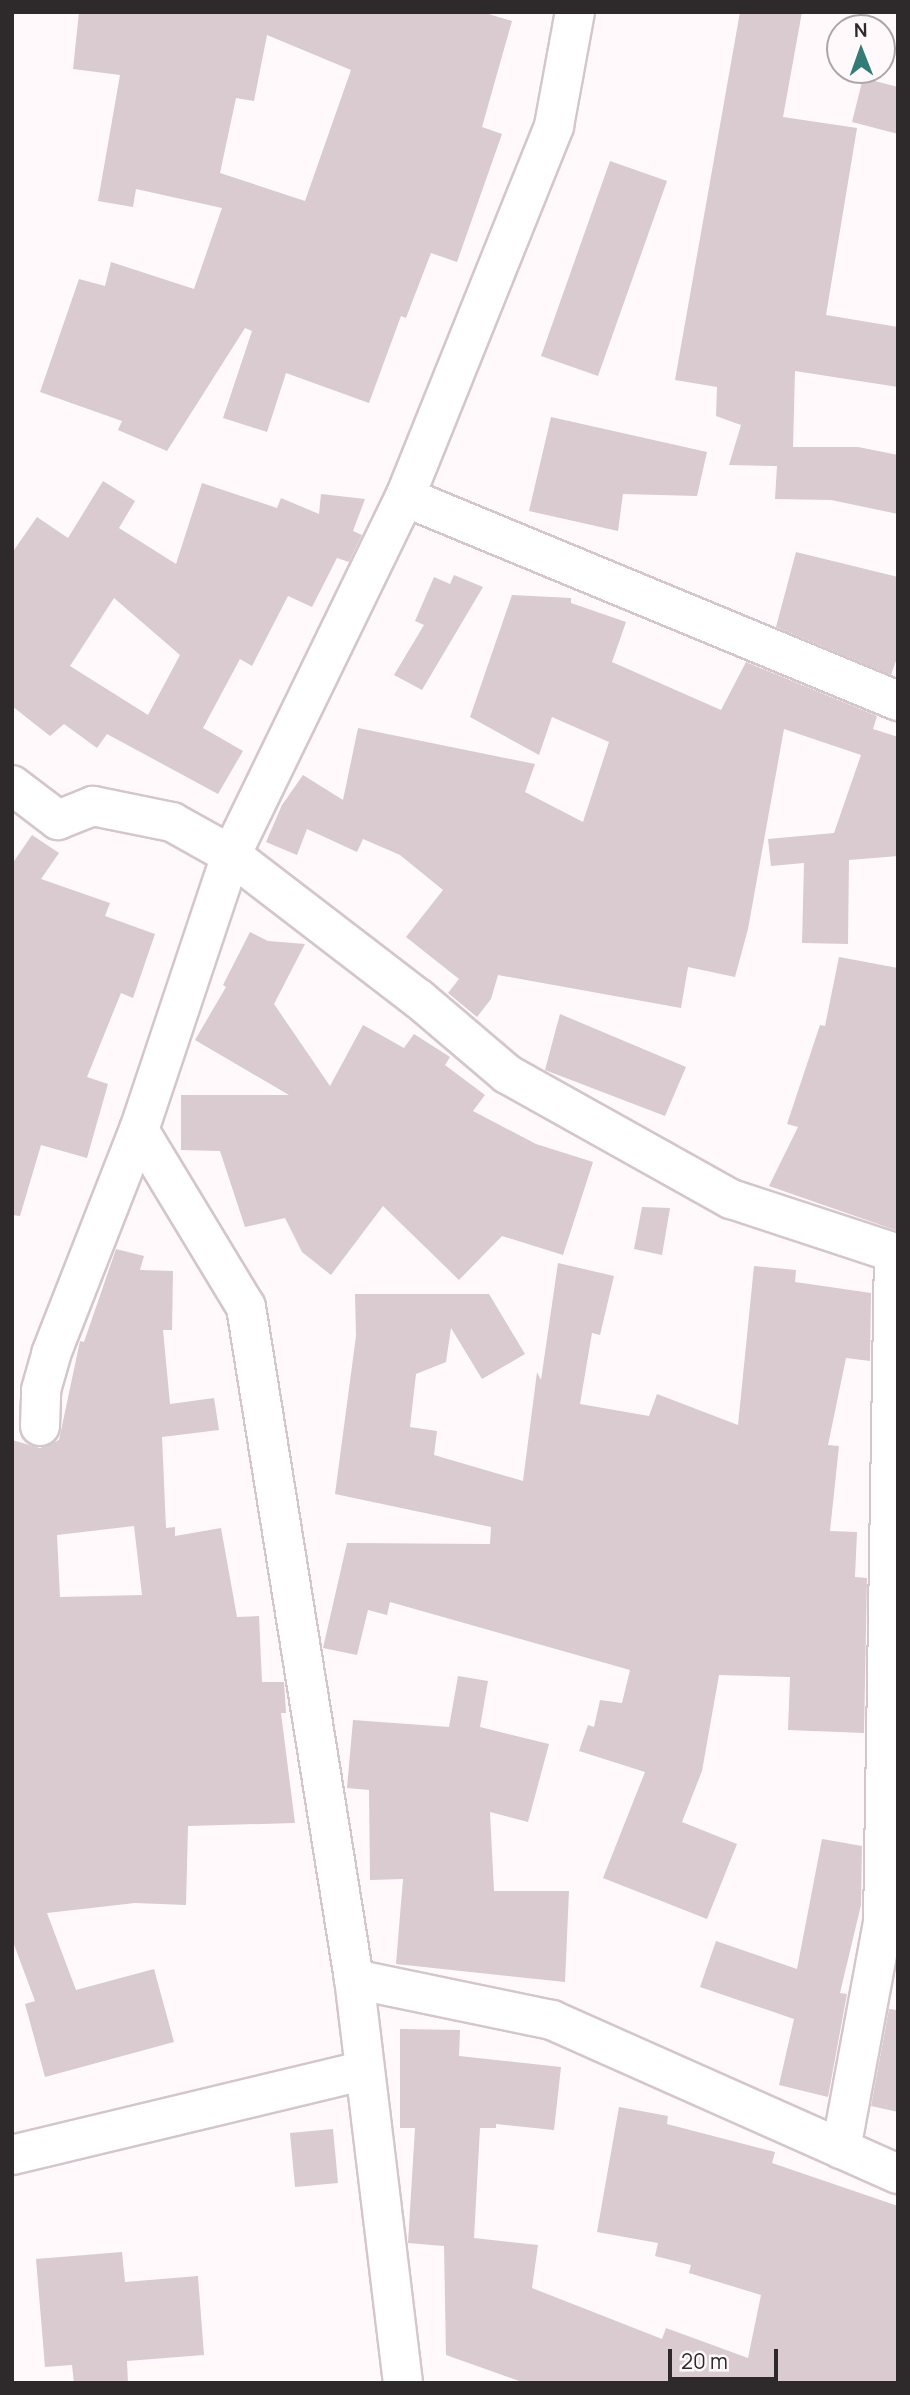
<!DOCTYPE html>
<style>
body{margin:0}
#map{position:relative;width:910px;height:2395px;overflow:hidden;background:#fff9fb;font-family:Manrope,sans-serif}
div>[style]{position:absolute}
.building>*{inset:0;background:#d9cbcf}
.roads{filter:drop-shadow(2px 0 #d4c6ca) drop-shadow(-2px 0 #d4c6ca) drop-shadow(0 2px #d4c6ca) drop-shadow(0 -2px #d4c6ca)}
.minor>*{height:38px;margin:-19px;padding:0 19px;transform-origin:19px;border-radius:19px;background:#fff}
span{translate:-50% -50%;white-space:nowrap;text-align:center;line-height:1.15;-webkit-text-stroke:5px #fff9fb;paint-order:stroke}
.frame{position:absolute;inset:0;border:14px solid #2e292b;pointer-events:none}
.north{position:absolute;left:826px;top:14px;width:70px;height:70px;box-sizing:border-box;background:#fff9fb;border:2px solid #aba6a8;border-radius:50%;rotate:359deg;font-size:19px;font-weight:700;line-height:28px;text-align:center;color:#2e292b}
.north::after{content:'';display:block;margin:auto;width:24px;height:32px;background:#327b77;clip-path:polygon(50% 0,100% 100%,50% 72%,0 100%)}
.scale{position:absolute;left:668px;top:2349px;width:110px;height:32px;box-sizing:border-box;border:4px solid #2e292b;border-top:0;padding-left:9px;font-size:21px;line-height:24px;white-space:nowrap;color:#2e292b;-webkit-text-stroke:5px #fff9fb;paint-order:stroke}
</style>
<div id="map">
<div class="building">
<div style="clip-path:polygon(evenodd,79px 12px,482px 12px,512px 21px,482px 127px,502px 134px,457px 262px,431px 253px,406px 318px,401px 316px,369px 403px,286px 373px,267px 432px,223px 418px,252px 331px,245px 328px,167px 451px,118px 430px,122px 421px,40px 392px,79px 279px,105px 286px,111px 262px,194px 289px,222px 208px,136px 189px,133px 207px,98px 201px,120px 75px,73px 69px,79px 12px,267px 35px,351px 70px,305px 201px,220px 173px,236px 98px,254px 101px,267px 35px)"></div>
<div style="clip-path:polygon(740px 12px,802px 12px,783px 117px,857px 128px,826px 315px,898px 327px,898px 387px,795px 371px,793px 447px,858px 447px,898px 455px,898px 514px,831px 500px,775px 499px,777px 466px,729px 465px,741px 425px,716px 416px,717px 387px,675px 380px)"></div>
<div style="clip-path:polygon(863px 78px,898px 87px,898px 134px,852px 122px)"></div>
<div style="clip-path:polygon(610px 161px,667px 181px,598px 376px,541px 356px)"></div>
<div style="clip-path:polygon(551px 417px,707px 452px,697px 496px,623px 494px,618px 531px,529px 511px)"></div>
<div style="clip-path:polygon(evenodd,103px 481px,135px 501px,119px 528px,176px 564px,202px 483px,277px 508px,281px 498px,319px 514px,321px 494px,365px 499px,353px 531px,362px 535px,349px 562px,337px 558px,312px 607px,288px 596px,252px 666px,240px 659px,203px 728px,243px 751px,218px 794px,107px 734px,97px 748px,64px 724px,50px 736px,12px 706px,12px 553px,37px 517px,68px 538px,103px 481px,114px 598px,180px 655px,148px 715px,70px 666px,114px 598px)"></div>
<div style="clip-path:polygon(796px 552px,898px 577px,898px 655px,891px 675px,776px 627px)"></div>
<div style="clip-path:polygon(454px 575px,483px 587px,422px 690px,394px 675px,424px 625px,415px 621px,434px 577px,450px 584px)"></div>
<div style="clip-path:polygon(512px 595px,571px 598px,571px 603px,626px 622px,612px 662px,721px 710px,746px 662px,877px 716px,873px 729px,898px 737px,898px 856px,849px 860px,848px 944px,802px 943px,804px 863px,771px 866px,768px 839px,834px 833px,861px 755px,784px 729px,748px 929px,735px 977px,688px 967px,681px 1008px,498px 975px,491px 999px,477px 1017px,448px 993px,459px 979px,406px 937px,443px 890px,400px 855px,363px 839px,357px 852px,307px 829px,297px 855px,266px 842px,282px 805px,303px 775px,343px 800px,358px 728px,535px 764px,525px 792px,583px 822px,609px 742px,552px 717px,539px 755px,470px 717px)"></div>
<div style="clip-path:polygon(32px 835px,59px 853px,41px 879px,110px 903px,105px 916px,155px 934px,133px 998px,121px 993px,87px 1077px,108px 1084px,87px 1158px,41px 1145px,20px 1216px,12px 1215px,12px 864px)"></div>
<div style="clip-path:polygon(250px 932px,268px 941px,305px 944px,274px 1004px,330px 1086px,363px 1025px,404px 1048px,414px 1034px,450px 1057px,445px 1065px,485px 1095px,473px 1111px,536px 1144px,593px 1162px,563px 1255px,502px 1236px,459px 1280px,383px 1206px,331px 1275px,302px 1252px,285px 1218px,245px 1227px,220px 1151px,181px 1150px,181px 1095px,289px 1095px,195px 1040px,226px 987px,223px 985px)"></div>
<div style="clip-path:polygon(839px 957px,898px 968px,898px 1231px,769px 1186px,798px 1127px,787px 1124px,820px 1025px,825px 1026px)"></div>
<div style="clip-path:polygon(560px 1014px,686px 1067px,665px 1116px,545px 1070px)"></div>
<div style="clip-path:polygon(642px 1207px,670px 1208px,662px 1255px,634px 1249px)"></div>
<div style="clip-path:polygon(evenodd,116px 1249px,144px 1256px,140px 1270px,173px 1271px,172px 1330px,163px 1330px,170px 1404px,214px 1398px,219px 1430px,162px 1437px,166px 1528px,175px 1527px,175px 1536px,221px 1528px,237px 1617px,259px 1616px,262px 1682px,284px 1682px,286px 1713px,281px 1713px,295px 1823px,188px 1826px,186px 1905px,135px 1903px,47px 1913px,76px 1990px,154px 1969px,174px 2042px,45px 2077px,25px 2004px,35px 2001px,12px 1939px,12px 1440px,40px 1448px,59px 1440px,80px 1341px,84px 1342px,116px 1249px,134px 1526px,142px 1595px,60px 1597px,57px 1535px,134px 1526px)"></div>
<div style="clip-path:polygon(558px 1263px,614px 1276px,600px 1335px,592px 1333px,580px 1404px,649px 1416px,657px 1394px,738px 1425px,754px 1266px,796px 1270px,795px 1282px,871px 1293px,870px 1361px,846px 1358px,828px 1445px,839px 1446px,830px 1531px,857px 1532px,855px 1577px,867px 1578px,864px 1733px,788px 1730px,790px 1677px,719px 1675px,702px 1771px,682px 1822px,737px 1844px,707px 1919px,603px 1878px,645px 1772px,579px 1751px,588px 1725px,594px 1727px,600px 1700px,622px 1703px,630px 1670px,390px 1602px,387px 1615px,368px 1610px,357px 1655px,323px 1648px,347px 1543px,490px 1544px,491px 1527px,335px 1494px,356px 1336px,355px 1294px,489px 1294px,525px 1354px,482px 1379px,451px 1328px,446px 1362px,416px 1374px,410px 1427px,437px 1431px,434px 1455px,523px 1481px,537px 1372px,541px 1380px)"></div>
<div style="clip-path:polygon(458px 1676px,488px 1681px,480px 1727px,549px 1744px,528px 1822px,490px 1812px,494px 1891px,569px 1891px,565px 1982px,396px 1964px,403px 1879px,370px 1880px,369px 1790px,347px 1788px,353px 1720px,449px 1727px)"></div>
<div style="clip-path:polygon(822px 1839px,862px 1846px,861px 1905px,840px 1993px,847px 1994px,828px 2097px,779px 2085px,794px 2019px,700px 1987px,716px 1941px,797px 1969px)"></div>
<div style="clip-path:polygon(889px 2009px,898px 2010px,898px 2112px,871px 2106px)"></div>
<div style="clip-path:polygon(400px 2029px,460px 2030px,459px 2056px,561px 2067px,554px 2130px,496px 2124px,496px 2128px,480px 2128px,474px 2238px,538px 2245px,532px 2288px,662px 2339px,666px 2328px,748px 2358px,761px 2295px,689px 2273px,691px 2265px,655px 2256px,658px 2243px,597px 2232px,619px 2107px,668px 2116px,667px 2124px,775px 2152px,772px 2163px,898px 2206px,898px 2383px,525px 2383px,446px 2355px,444px 2246px,408px 2243px,415px 2128px,400px 2128px)"></div>
<div style="clip-path:polygon(333px 2129px,338px 2183px,295px 2187px,290px 2133px)"></div>
<div style="clip-path:polygon(122px 2252px,125px 2282px,198px 2276px,204px 2355px,127px 2361px,128px 2383px,74px 2383px,72px 2365px,45px 2367px,36px 2259px)"></div>
</div>
<div class="roads">
<div class="minor">
<div style="left:405px;top:497px;width:534px;rotate:22.48deg"></div>
<div style="left:12px;top:785px;width:58px;rotate:37.3deg"></div>
<div style="left:58px;top:820px;width:38px;rotate:-22deg"></div>
<div style="left:93px;top:806px;width:81px;rotate:11.4deg"></div>
<div style="left:172px;top:822px;width:68px;rotate:29.2deg"></div>
<div style="left:231px;top:855px;width:237px;rotate:37.5deg"></div>
<div style="left:419px;top:999px;width:116px;rotate:40.4deg"></div>
<div style="left:507px;top:1074px;width:257px;rotate:29.2deg"></div>
<div style="left:731px;top:1199px;width:176px;rotate:18.2deg"></div>
<div style="left:40px;top:1426px;width:36px;rotate:-88deg"></div>
<div style="left:41px;top:1390px;width:37px;rotate:-74deg"></div>
<div style="left:51px;top:1354px;width:241px;rotate:-68.6deg"></div>
<div style="left:354px;top:1979px;width:202px;rotate:11.7deg"></div>
<div style="left:552px;top:2020px;width:379px;rotate:24deg"></div>
<div style="left:841px;top:2149px;width:231px;rotate:-79.5deg"></div>
<div style="left:883px;top:1922px;width:669px;rotate:-89.06deg"></div>
<div style="left:12px;top:2155px;width:360px;rotate:-13.5deg"></div>
<div style="left:403px;top:2383px;width:407px;rotate:-96.9deg"></div>
<div style="left:354px;top:1979px;width:681px;rotate:-99.13deg"></div>
<div style="left:246px;top:1307px;width:207px;rotate:-121.2deg"></div>
<div style="left:139px;top:1130px;width:290px;rotate:-71.5deg"></div>
<div style="left:231px;top:855px;width:398px;rotate:-64.1deg"></div>
<div style="left:405px;top:497px;width:400px;rotate:-68.1deg"></div>
<div style="left:554px;top:126px;width:116px;rotate:-79.6deg"></div>
</div>
</div>
<div class="frame"></div>
<div class="north">N</div>
<div class="scale">20 m</div>
</div>
